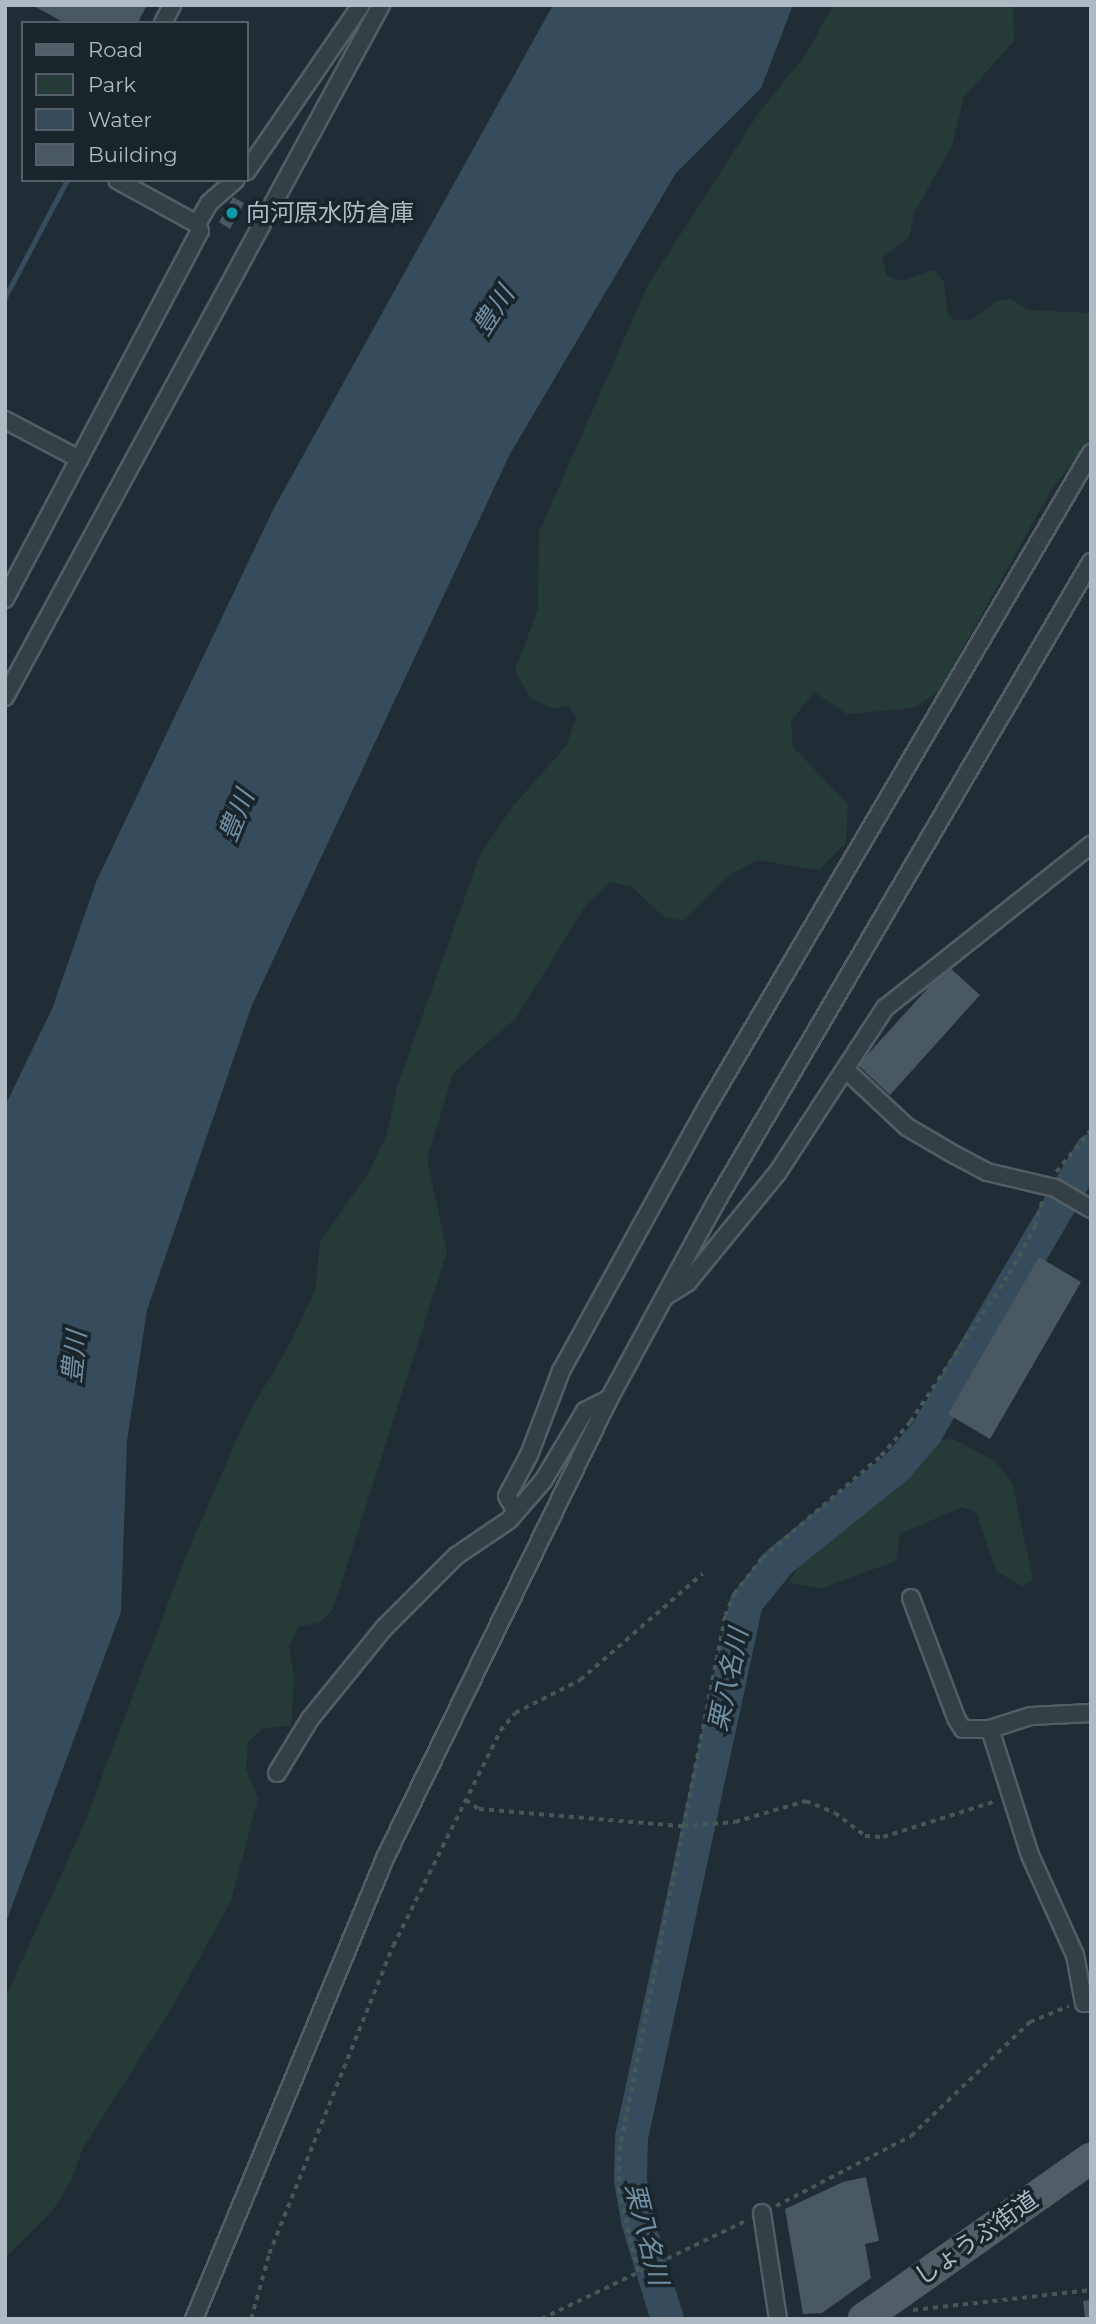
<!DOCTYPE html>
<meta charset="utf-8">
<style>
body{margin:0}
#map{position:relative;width:1096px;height:2324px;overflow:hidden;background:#212d35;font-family:Montserrat,"Noto Sans JP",sans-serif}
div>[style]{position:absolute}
.green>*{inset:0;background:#263b38}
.water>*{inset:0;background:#364c5c}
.stream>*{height:5px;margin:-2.5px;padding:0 2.5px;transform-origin:2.5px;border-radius:2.5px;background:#364c5c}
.river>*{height:33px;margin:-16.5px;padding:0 16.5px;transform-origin:16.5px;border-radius:16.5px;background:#364c5c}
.building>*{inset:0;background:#495861}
.path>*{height:3.5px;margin-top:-1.75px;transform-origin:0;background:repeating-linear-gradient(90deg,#455856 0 5px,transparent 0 10px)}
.roads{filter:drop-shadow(2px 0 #525d64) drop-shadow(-2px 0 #525d64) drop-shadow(0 2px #525d64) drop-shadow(0 -2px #525d64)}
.minor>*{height:16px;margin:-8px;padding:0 8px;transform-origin:8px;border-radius:8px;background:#343f46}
.primary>*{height:26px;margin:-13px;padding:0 13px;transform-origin:13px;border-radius:13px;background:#525e66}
.dots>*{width:19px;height:19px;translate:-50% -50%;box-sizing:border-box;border:4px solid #1a242b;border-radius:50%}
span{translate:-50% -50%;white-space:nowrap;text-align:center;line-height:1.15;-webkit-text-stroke:7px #1a242b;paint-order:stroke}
.poi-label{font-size:24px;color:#afbac3}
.left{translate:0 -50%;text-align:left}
.street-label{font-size:24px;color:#afbac3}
.water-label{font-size:26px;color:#7190a5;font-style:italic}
.frame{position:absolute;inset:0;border:7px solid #afbac3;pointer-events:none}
.legend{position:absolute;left:21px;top:21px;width:228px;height:161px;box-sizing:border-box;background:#1a242b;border:2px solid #566068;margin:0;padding:9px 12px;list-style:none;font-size:21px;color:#afbac3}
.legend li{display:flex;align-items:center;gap:14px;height:35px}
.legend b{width:35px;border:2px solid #566068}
</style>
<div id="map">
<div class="green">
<div style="clip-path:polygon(833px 5px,1013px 5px,1014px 41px,964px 97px,952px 146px,914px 213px,909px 237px,882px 258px,887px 276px,901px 281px,934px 270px,944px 282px,948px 314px,954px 320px,970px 320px,999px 300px,1011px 299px,1028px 310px,1091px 313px,1091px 440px,1051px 490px,939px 691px,914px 708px,847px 714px,814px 692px,791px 721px,793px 747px,848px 804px,846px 843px,819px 870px,757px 860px,731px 874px,684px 921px,664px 917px,632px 887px,611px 882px,586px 905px,516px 1018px,453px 1073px,427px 1158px,447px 1252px,333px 1609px,319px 1623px,299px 1626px,289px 1645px,294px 1678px,291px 1726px,263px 1728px,248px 1742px,246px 1769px,258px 1798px,231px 1901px,173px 2006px,83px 2148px,70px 2183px,52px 2211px,5px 2258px,5px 1998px,82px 1829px,186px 1556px,247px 1416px,286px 1351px,315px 1291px,320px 1242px,369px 1172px,387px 1134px,397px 1087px,480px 855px,513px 806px,567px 745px,576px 717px,569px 706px,553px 708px,531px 699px,515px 670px,538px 610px,539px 532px,648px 285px,758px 114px,807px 53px)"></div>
<div style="clip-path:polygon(951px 1438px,995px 1461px,1012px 1482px,1033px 1580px,1022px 1586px,996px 1571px,976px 1512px,962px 1507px,900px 1534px,896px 1561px,819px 1589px,789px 1582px,804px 1557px,910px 1471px,933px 1442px)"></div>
</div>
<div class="water">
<div style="clip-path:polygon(553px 5px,793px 5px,761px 88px,676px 173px,510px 454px,252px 1005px,147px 1310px,127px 1441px,121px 1612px,5px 1925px,5px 1106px,52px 1009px,96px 882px,274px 508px)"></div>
</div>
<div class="stream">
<div style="left:5px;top:297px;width:132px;rotate:-62.1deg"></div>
</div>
<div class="river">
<div style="left:667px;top:2319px;width:103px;rotate:-106.9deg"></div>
<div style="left:637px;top:2220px;width:41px;rotate:-99.9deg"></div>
<div style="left:630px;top:2180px;width:43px;rotate:-88.7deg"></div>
<div style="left:631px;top:2137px;width:547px;rotate:-77.87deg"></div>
<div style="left:746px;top:1602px;width:54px;rotate:-51deg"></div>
<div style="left:780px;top:1560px;width:149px;rotate:-38.7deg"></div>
<div style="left:896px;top:1467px;width:46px;rotate:-49.4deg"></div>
<div style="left:926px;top:1432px;width:327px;rotate:-59.7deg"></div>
</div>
<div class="building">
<div style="clip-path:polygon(32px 5px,147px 5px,139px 20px,143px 23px,65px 23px)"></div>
<div style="clip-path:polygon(233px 197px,244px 203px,230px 229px,219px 222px)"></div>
<div style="clip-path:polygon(948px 966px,980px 995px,890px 1095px,858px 1065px)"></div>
<div style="clip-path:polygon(1039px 1257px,1081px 1282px,990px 1439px,948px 1414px)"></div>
<div style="clip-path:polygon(866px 2177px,879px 2241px,865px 2244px,871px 2278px,822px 2313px,803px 2314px,785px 2209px,843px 2182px)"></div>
<div style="clip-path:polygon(1091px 2300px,1091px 2319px,1085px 2319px,1083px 2301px)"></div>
</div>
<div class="path">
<div style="left:1056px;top:1172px;width:55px;rotate:-50.2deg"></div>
<div style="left:466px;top:1800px;width:16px;rotate:35deg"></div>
<div style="left:479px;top:1809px;width:205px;rotate:4.8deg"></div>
<div style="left:683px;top:1826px;width:52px;rotate:-4.4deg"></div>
<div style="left:735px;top:1822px;width:74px;rotate:-16.5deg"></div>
<div style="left:806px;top:1801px;width:31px;rotate:22deg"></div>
<div style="left:835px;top:1813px;width:38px;rotate:37deg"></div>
<div style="left:865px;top:1836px;width:18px;rotate:3deg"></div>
<div style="left:883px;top:1837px;width:119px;rotate:-17.7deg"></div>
<div style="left:776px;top:2206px;width:152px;rotate:-27.4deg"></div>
<div style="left:911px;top:2136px;width:165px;rotate:-43.8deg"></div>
<div style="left:1030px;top:2022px;width:42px;rotate:-22.3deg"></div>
<div style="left:638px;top:2272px;width:83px;rotate:-103.2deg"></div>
<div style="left:619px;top:2191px;width:40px;rotate:-90deg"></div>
<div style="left:619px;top:2151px;width:545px;rotate:-78.79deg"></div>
<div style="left:725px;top:1616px;width:24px;rotate:-68deg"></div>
<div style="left:734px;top:1594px;width:46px;rotate:-52.1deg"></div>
<div style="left:762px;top:1558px;width:157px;rotate:-40.6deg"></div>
<div style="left:881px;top:1456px;width:45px;rotate:-49.5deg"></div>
<div style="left:910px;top:1422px;width:178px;rotate:-56.2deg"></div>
<div style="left:1009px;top:1274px;width:55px;rotate:-61.6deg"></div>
<div style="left:1035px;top:1226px;width:26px;rotate:-74deg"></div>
<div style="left:913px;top:2310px;width:179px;rotate:-6.4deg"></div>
<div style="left:251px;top:2319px;width:67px;rotate:-74.5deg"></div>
<div style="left:269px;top:2254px;width:332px;rotate:-68.1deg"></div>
<div style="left:393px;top:1946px;width:240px;rotate:-63.5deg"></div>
<div style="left:500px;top:1731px;width:23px;rotate:-50deg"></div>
<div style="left:515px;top:1713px;width:73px;rotate:-26.9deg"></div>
<div style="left:580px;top:1680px;width:162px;rotate:-41deg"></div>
<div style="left:541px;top:2319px;width:229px;rotate:-25.6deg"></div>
</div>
<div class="roads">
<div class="minor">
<div style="left:163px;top:23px;width:20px;rotate:-63deg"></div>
<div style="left:247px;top:171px;width:201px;rotate:-55.5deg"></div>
<div style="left:197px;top:224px;width:24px;rotate:-60deg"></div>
<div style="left:209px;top:203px;width:35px;rotate:-41deg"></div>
<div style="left:5px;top:420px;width:84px;rotate:27.8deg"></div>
<div style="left:5px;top:599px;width:416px;rotate:-62.1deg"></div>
<div style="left:200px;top:231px;width:8px;rotate:-113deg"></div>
<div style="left:197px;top:224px;width:91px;rotate:-151.2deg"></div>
<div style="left:5px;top:697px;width:788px;rotate:-61.48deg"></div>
<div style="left:846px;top:1070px;width:83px;rotate:43.1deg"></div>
<div style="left:907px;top:1127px;width:56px;rotate:30.3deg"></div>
<div style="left:955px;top:1155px;width:36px;rotate:28deg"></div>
<div style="left:987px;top:1172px;width:70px;rotate:13.2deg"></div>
<div style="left:1055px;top:1188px;width:42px;rotate:30.3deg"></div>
<div style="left:666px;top:1296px;width:26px;rotate:-32deg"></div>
<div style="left:688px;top:1282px;width:142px;rotate:-50.7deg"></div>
<div style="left:778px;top:1172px;width:196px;rotate:-56.9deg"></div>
<div style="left:885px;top:1008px;width:263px;rotate:-38.4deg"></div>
<div style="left:520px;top:1506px;width:6px;rotate:162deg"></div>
<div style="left:514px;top:1508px;width:14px;rotate:-120deg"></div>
<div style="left:507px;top:1496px;width:47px;rotate:-61.8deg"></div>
<div style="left:529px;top:1455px;width:90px;rotate:-69.1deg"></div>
<div style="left:561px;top:1371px;width:304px;rotate:-61.1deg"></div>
<div style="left:708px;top:1105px;width:756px;rotate:-59.57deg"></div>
<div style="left:911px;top:1598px;width:128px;rotate:69.4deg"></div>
<div style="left:956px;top:1718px;width:13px;rotate:58deg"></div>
<div style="left:963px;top:1729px;width:27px"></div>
<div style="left:990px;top:1729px;width:43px;rotate:-17.6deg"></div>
<div style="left:1031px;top:1716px;width:60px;rotate:-2.9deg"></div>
<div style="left:990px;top:1729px;width:132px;rotate:72.4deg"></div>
<div style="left:1030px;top:1855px;width:110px;rotate:65.8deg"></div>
<div style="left:1075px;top:1955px;width:49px;rotate:79.4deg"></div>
<div style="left:1084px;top:2003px;width:7px"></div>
<div style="left:277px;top:1773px;width:63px;rotate:-58.6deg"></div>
<div style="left:310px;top:1719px;width:117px;rotate:-50.9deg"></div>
<div style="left:384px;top:1628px;width:102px;rotate:-45deg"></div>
<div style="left:456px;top:1556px;width:64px;rotate:-34.2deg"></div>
<div style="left:509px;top:1520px;width:52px;rotate:-48.9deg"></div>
<div style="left:543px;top:1481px;width:82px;rotate:-59deg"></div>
<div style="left:585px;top:1411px;width:27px;rotate:-27deg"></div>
<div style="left:762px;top:2213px;width:107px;rotate:81.4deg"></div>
<div style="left:194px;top:2319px;width:501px;rotate:-67.48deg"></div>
<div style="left:386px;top:1856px;width:509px;rotate:-63.99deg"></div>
<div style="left:609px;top:1399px;width:224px;rotate:-61.5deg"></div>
<div style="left:716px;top:1202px;width:742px;rotate:-59.63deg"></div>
</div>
<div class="primary">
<div style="left:863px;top:2319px;width:279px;rotate:-35.2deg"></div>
</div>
</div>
<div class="dots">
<div style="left:232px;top:213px;background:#0f9aa8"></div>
</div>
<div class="poi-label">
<span class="left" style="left:246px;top:213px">向河原水防倉庫</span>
</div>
<div class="street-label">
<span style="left:976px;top:2238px;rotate:-35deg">しょうぶ街道</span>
</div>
<div class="water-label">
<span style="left:494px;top:311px;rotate:-57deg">豊川</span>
<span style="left:237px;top:816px;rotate:-68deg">豊川</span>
<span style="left:75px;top:1357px;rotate:-84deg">豊川</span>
<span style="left:729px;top:1680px;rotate:-78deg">栗八名川</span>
<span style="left:646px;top:2234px;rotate:76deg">栗八名川</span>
</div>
<div class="frame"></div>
<ul class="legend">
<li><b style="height:9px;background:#525e66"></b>Road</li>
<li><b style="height:19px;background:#263b38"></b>Park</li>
<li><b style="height:19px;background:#364c5c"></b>Water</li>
<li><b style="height:19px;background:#495861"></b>Building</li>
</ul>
</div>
